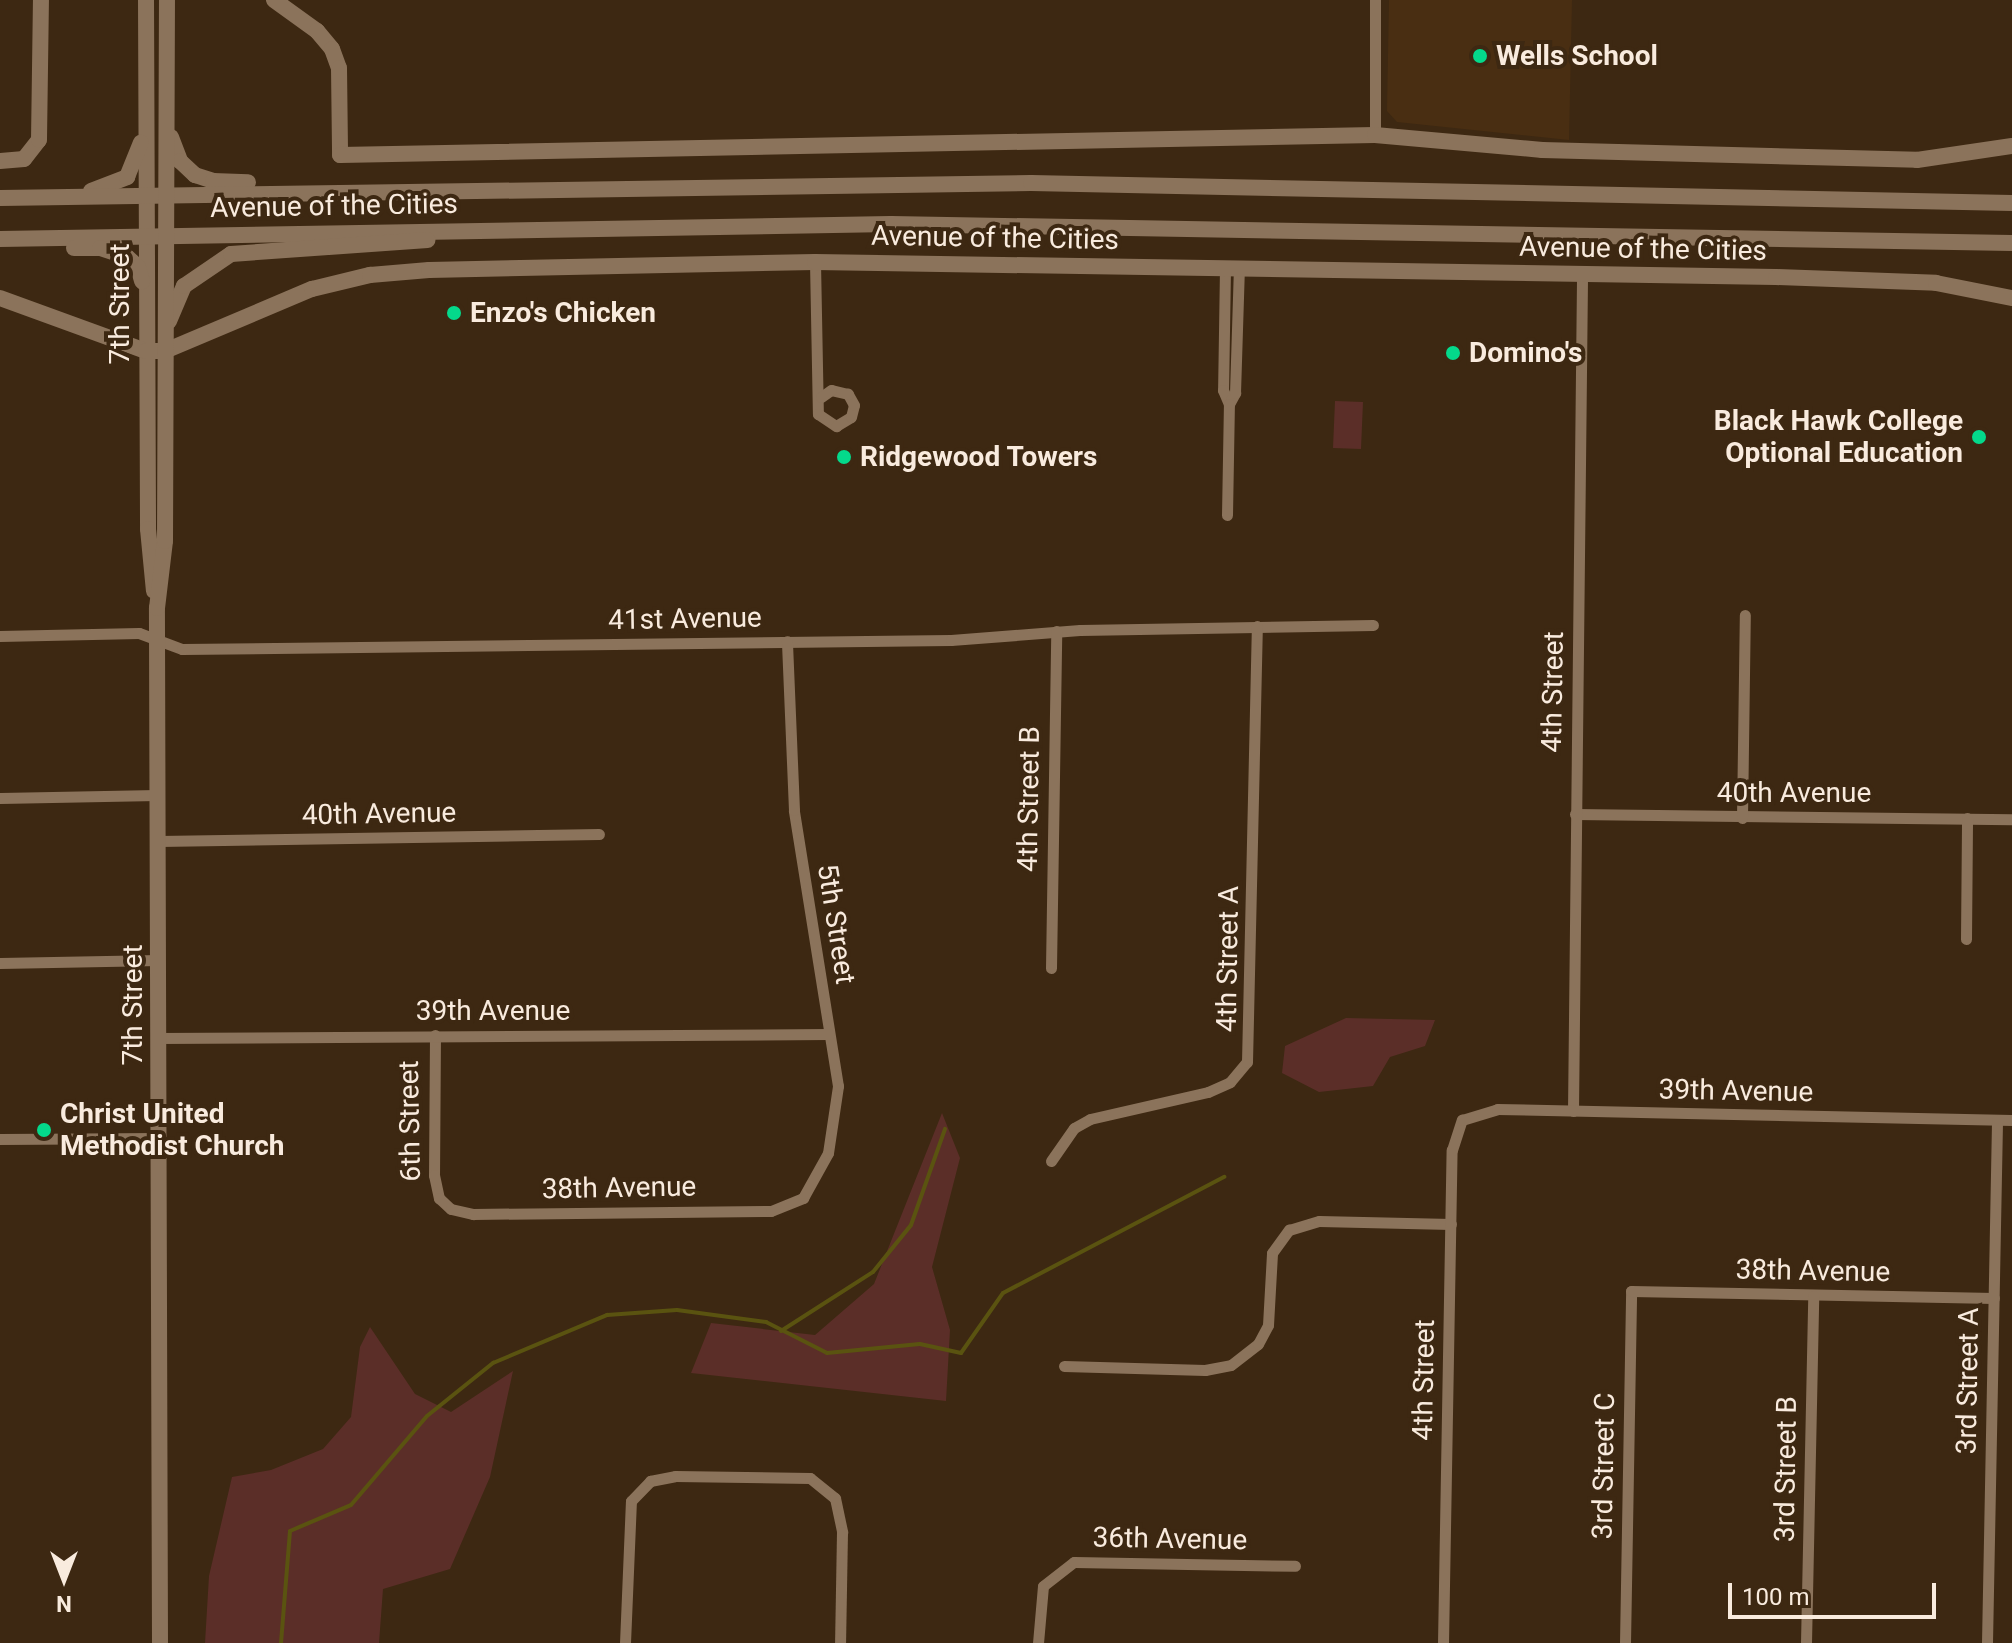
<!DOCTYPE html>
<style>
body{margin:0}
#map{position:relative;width:2012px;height:1643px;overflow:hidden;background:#3d2812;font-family:Roboto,sans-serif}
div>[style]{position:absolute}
.built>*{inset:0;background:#492e12}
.green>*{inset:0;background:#5b2e28}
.stream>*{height:4px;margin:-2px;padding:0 2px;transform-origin:2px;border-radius:2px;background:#5a5310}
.street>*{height:11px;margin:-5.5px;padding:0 5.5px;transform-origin:5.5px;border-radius:5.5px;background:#8b735b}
.secondary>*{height:16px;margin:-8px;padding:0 8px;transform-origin:8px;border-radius:8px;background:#8b735b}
.dots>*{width:22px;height:22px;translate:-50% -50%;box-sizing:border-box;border:4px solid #3d2812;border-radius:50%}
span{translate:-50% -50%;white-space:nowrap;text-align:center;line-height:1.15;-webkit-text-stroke:8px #3d2812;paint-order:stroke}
.poi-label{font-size:28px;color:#f9ebde;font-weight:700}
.left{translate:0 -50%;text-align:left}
.right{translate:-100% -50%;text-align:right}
.street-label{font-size:28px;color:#f9ebde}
.north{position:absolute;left:24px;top:1539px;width:80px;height:80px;-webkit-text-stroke:6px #3d2812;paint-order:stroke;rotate:180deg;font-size:22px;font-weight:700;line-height:32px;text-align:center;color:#f9ebde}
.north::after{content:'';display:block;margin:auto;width:28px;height:36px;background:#f9ebde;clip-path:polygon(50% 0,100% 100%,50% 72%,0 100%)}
.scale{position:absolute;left:1728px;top:1583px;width:208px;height:36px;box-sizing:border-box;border:4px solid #f9ebde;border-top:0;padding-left:10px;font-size:24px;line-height:28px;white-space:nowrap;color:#f9ebde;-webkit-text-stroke:6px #3d2812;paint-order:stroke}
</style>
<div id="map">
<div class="built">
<div style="clip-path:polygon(1389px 0,1572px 0,1569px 140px,1397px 122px,1387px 111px)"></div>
</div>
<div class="green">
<div style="clip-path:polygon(1335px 401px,1363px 402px,1361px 449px,1333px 448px)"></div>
<div style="clip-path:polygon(1346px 1018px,1435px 1020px,1425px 1046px,1390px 1057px,1373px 1086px,1319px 1092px,1282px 1073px,1285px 1046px)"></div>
<div style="clip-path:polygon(942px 1113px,960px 1158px,932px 1267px,950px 1330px,946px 1401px,691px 1373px,711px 1323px,815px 1335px,874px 1284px)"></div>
<div style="clip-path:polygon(370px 1327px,415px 1394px,451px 1412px,513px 1371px,490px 1477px,450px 1569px,383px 1589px,379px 1643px,205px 1643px,209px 1576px,232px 1477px,271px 1470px,323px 1449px,351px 1417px,360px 1347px)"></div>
</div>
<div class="stream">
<div style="left:781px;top:1331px;width:109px;rotate:-32.7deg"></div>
<div style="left:873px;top:1272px;width:60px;rotate:-51deg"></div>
<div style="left:911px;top:1225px;width:102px;rotate:-70.5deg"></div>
<div style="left:281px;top:1643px;width:112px;rotate:-85.4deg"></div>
<div style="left:290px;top:1531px;width:66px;rotate:-23.1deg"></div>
<div style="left:351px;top:1505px;width:117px;rotate:-49.5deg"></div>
<div style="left:427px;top:1416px;width:85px;rotate:-38.8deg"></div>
<div style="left:493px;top:1363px;width:124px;rotate:-22.8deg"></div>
<div style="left:607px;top:1315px;width:70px;rotate:-4.1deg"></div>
<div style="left:677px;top:1310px;width:90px;rotate:7.7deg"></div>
<div style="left:766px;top:1322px;width:68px;rotate:26.9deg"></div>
<div style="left:827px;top:1353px;width:93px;rotate:-5.5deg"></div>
<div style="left:920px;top:1344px;width:42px;rotate:12.4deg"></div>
<div style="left:961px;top:1353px;width:73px;rotate:-55deg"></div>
<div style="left:1003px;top:1293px;width:250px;rotate:-27.7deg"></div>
</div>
<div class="street">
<div style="left:1375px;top:135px;width:135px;rotate:-90deg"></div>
<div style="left:815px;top:262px;width:152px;rotate:88.9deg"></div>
<div style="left:818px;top:414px;width:22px;rotate:34deg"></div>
<div style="left:836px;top:426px;width:17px;rotate:-31deg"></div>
<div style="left:851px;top:417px;width:12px;rotate:-76deg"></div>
<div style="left:854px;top:405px;width:13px;rotate:-119deg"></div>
<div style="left:848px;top:394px;width:17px;rotate:-167deg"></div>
<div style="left:831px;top:390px;width:12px;rotate:145deg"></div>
<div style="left:1225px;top:268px;width:122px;rotate:90.9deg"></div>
<div style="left:1223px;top:390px;width:15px;rotate:67deg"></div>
<div style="left:1229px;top:404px;width:13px;rotate:-61deg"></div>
<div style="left:1235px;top:393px;width:125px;rotate:-88.2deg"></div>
<div style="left:1227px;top:515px;width:111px;rotate:-89deg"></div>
<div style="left:0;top:636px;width:139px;rotate:-1.2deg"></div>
<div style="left:139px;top:633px;width:46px;rotate:20.4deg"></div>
<div style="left:182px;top:649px;width:769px;rotate:-0.67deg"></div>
<div style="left:951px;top:640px;width:129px;rotate:-4.4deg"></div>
<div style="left:1080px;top:630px;width:293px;rotate:-1deg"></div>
<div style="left:0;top:798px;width:157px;rotate:-1.1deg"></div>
<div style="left:1575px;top:814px;width:437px;rotate:0.7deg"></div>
<div style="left:1742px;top:818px;width:203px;rotate:-89.2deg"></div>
<div style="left:159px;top:841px;width:440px;rotate:-0.9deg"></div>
<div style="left:1966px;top:939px;width:121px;rotate:-89.5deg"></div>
<div style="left:0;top:963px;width:159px;rotate:-1.1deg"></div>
<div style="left:1051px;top:968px;width:337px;rotate:-89.1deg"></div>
<div style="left:435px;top:1035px;width:140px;rotate:90.4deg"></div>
<div style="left:434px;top:1175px;width:24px;rotate:78deg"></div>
<div style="left:439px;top:1198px;width:16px;rotate:43deg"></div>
<div style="left:451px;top:1209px;width:23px;rotate:13deg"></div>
<div style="left:473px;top:1214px;width:298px;rotate:-0.6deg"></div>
<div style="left:771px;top:1211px;width:35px;rotate:-22deg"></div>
<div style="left:803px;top:1198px;width:51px;rotate:-60.9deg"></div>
<div style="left:828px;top:1153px;width:68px;rotate:-81.5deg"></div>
<div style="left:838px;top:1086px;width:279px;rotate:-99.1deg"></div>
<div style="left:794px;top:810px;width:169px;rotate:-92.4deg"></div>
<div style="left:158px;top:1038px;width:671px;rotate:-0.34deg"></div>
<div style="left:1573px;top:1111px;width:837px;rotate:-89.38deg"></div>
<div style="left:0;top:1139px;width:159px;rotate:-0.4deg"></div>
<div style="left:1051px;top:1161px;width:40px;rotate:-55.1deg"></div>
<div style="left:1074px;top:1128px;width:18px;rotate:-29deg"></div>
<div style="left:1090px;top:1119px;width:121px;rotate:-12.9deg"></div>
<div style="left:1208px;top:1092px;width:24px;rotate:-24deg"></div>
<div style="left:1230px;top:1082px;width:26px;rotate:-50deg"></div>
<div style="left:1247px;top:1062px;width:436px;rotate:-88.7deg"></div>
<div style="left:1064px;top:1366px;width:141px;rotate:1.6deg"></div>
<div style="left:1205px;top:1370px;width:26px;rotate:-11deg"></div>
<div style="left:1231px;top:1365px;width:34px;rotate:-38deg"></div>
<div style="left:1258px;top:1344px;width:21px;rotate:-62deg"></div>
<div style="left:1268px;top:1325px;width:72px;rotate:-86.8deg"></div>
<div style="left:1272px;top:1253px;width:29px;rotate:-54deg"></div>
<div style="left:1289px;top:1230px;width:31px;rotate:-17deg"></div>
<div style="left:1319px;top:1221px;width:132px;rotate:1.3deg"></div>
<div style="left:625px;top:1643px;width:142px;rotate:-87.6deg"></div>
<div style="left:631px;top:1501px;width:28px;rotate:-46deg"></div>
<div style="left:650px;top:1481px;width:25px;rotate:-11deg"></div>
<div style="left:675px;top:1476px;width:135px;rotate:0.8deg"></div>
<div style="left:810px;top:1478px;width:32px;rotate:39deg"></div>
<div style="left:835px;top:1498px;width:35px;rotate:78deg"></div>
<div style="left:842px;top:1532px;width:111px;rotate:91deg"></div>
<div style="left:1038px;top:1643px;width:57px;rotate:-85deg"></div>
<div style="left:1043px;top:1586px;width:39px;rotate:-38deg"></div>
<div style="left:1074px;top:1562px;width:221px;rotate:1deg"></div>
<div style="left:1443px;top:1643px;width:493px;rotate:-89deg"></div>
<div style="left:1452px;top:1150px;width:32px;rotate:-72deg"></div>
<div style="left:1462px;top:1120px;width:37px;rotate:-17deg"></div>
<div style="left:1497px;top:1109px;width:515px;rotate:1.22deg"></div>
<div style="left:1625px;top:1643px;width:352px;rotate:-89deg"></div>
<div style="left:1631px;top:1291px;width:363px;rotate:1.1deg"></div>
<div style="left:1806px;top:1643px;width:347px;rotate:-88.8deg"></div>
<div style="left:1987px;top:1643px;width:523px;rotate:-88.9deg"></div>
</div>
<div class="secondary">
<div style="left:146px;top:0;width:529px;rotate:89.78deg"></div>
<div style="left:148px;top:529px;width:62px;rotate:84.5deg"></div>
<div style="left:274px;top:0;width:53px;rotate:35.8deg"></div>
<div style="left:317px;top:31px;width:23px;rotate:50deg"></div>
<div style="left:332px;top:49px;width:20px;rotate:70deg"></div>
<div style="left:339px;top:68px;width:87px;rotate:89.3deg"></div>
<div style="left:340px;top:155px;width:1035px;rotate:-1.11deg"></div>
<div style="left:1375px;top:135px;width:168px;rotate:5.1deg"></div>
<div style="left:1542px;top:150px;width:375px;rotate:1.5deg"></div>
<div style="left:1917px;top:160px;width:96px;rotate:-8.4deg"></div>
<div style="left:171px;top:137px;width:26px;rotate:69deg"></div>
<div style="left:180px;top:161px;width:21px;rotate:43deg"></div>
<div style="left:195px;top:175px;width:19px;rotate:18deg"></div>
<div style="left:213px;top:181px;width:35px;rotate:2deg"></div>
<div style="left:0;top:161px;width:24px;rotate:-5deg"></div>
<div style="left:24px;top:159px;width:24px;rotate:-52deg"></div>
<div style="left:39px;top:140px;width:140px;rotate:-89.2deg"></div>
<div style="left:91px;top:191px;width:39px;rotate:-21deg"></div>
<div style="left:127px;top:177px;width:37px;rotate:-68deg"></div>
<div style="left:0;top:198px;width:1031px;rotate:-0.83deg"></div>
<div style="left:1031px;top:183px;width:981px;rotate:1.17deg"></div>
<div style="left:0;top:239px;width:891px;rotate:-0.96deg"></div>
<div style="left:891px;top:224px;width:1121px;rotate:0.97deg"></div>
<div style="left:74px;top:248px;width:26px"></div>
<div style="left:100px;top:248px;width:28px;rotate:18deg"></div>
<div style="left:127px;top:257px;width:15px;rotate:42deg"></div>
<div style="left:138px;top:267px;width:15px;rotate:74deg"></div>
<div style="left:0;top:298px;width:155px;rotate:20deg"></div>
<div style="left:146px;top:351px;width:19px"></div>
<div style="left:165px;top:351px;width:160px;rotate:-22.9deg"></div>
<div style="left:312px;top:289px;width:60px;rotate:-13.6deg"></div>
<div style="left:370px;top:275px;width:59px;rotate:-4.8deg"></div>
<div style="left:429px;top:270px;width:386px;rotate:-1.2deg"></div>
<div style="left:815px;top:262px;width:961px;rotate:0.89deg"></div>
<div style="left:1776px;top:277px;width:160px;rotate:2.1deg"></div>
<div style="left:1936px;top:283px;width:77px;rotate:11.2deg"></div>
<div style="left:169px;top:321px;width:38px;rotate:-67deg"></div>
<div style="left:184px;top:286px;width:57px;rotate:-34.2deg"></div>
<div style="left:231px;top:254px;width:197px;rotate:-4.1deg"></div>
<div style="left:160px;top:1643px;width:1035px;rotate:-90.17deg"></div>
<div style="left:157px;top:608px;width:67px;rotate:-83.2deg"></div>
<div style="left:165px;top:541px;width:541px;rotate:-89.79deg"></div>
</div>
<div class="dots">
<div style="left:1480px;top:56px;background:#04d98b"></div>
<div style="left:454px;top:313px;background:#04d98b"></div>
<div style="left:1453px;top:353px;background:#04d98b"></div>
<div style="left:1979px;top:437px;background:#04d98b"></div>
<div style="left:844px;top:457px;background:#04d98b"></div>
<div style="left:44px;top:1130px;background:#04d98b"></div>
</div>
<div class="poi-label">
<span class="left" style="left:1496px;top:56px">Wells School</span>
<span class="left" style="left:470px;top:313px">Enzo's Chicken</span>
<span class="left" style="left:1469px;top:353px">Domino's</span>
<span class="right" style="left:1963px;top:437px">Black Hawk College<br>Optional Education</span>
<span class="left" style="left:860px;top:457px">Ridgewood Towers</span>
<span class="left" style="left:60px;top:1130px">Christ United<br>Methodist Church</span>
</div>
<div class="street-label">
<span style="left:334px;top:206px;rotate:-1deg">Avenue of the Cities</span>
<span style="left:995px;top:238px;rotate:1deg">Avenue of the Cities</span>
<span style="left:1643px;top:249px;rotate:1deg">Avenue of the Cities</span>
<span style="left:120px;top:304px;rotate:-90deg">7th Street</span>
<span style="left:685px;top:619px;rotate:-1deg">41st Avenue</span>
<span style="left:1553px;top:692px;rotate:-89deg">4th Street</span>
<span style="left:1794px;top:793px">40th Avenue</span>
<span style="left:1029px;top:799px;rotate:-89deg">4th Street B</span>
<span style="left:379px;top:814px;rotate:-1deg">40th Avenue</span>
<span style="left:836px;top:924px;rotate:81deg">5th Street</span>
<span style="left:1228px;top:959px;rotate:-89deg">4th Street A</span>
<span style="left:133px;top:1005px;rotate:-90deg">7th Street</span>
<span style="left:493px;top:1011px">39th Avenue</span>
<span style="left:1736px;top:1091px;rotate:1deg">39th Avenue</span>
<span style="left:410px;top:1121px;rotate:-91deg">6th Street</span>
<span style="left:619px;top:1188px;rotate:-1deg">38th Avenue</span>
<span style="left:1813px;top:1271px;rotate:1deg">38th Avenue</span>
<span style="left:1424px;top:1380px;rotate:-89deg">4th Street</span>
<span style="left:1968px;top:1381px;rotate:-89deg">3rd Street A</span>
<span style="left:1604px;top:1466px;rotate:-89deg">3rd Street C</span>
<span style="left:1786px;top:1469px;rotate:-89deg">3rd Street B</span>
<span style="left:1170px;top:1539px;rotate:1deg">36th Avenue</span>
</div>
<div class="north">N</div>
<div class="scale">100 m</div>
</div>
